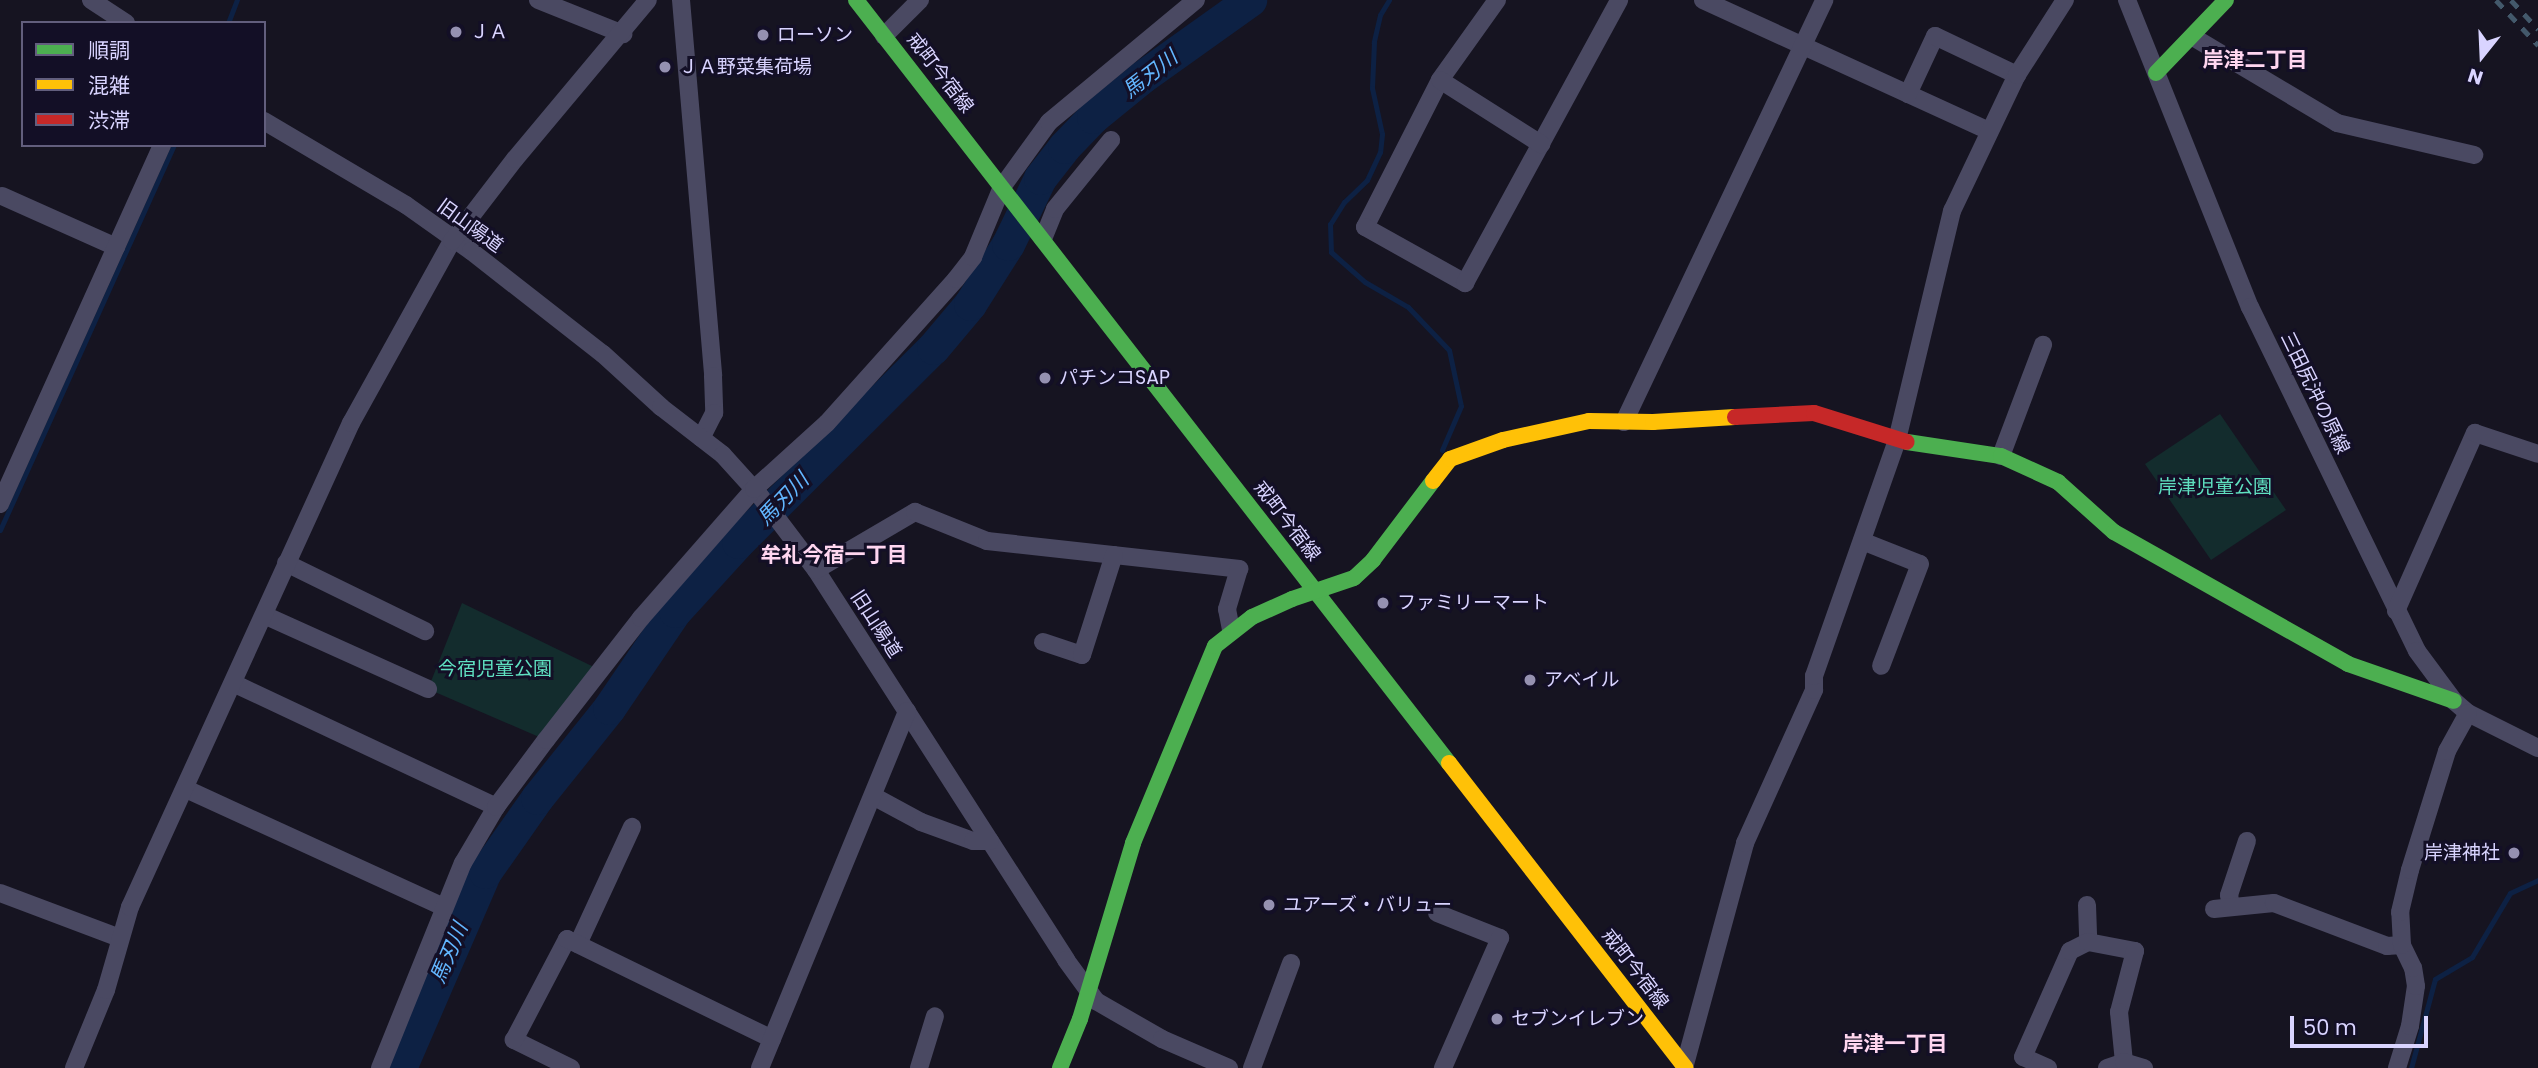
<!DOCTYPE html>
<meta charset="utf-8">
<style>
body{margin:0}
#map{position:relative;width:2538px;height:1068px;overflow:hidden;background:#161421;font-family:Poppins,"Noto Sans JP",sans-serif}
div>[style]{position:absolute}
.green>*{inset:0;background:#132c2d}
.stream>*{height:5px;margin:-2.5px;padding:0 2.5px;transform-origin:2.5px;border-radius:2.5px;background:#0d2144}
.river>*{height:33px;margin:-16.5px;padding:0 16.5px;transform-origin:16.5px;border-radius:16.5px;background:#0d2144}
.street>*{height:18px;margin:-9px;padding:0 9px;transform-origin:9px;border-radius:9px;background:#4a4962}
.fast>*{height:16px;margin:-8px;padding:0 8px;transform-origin:8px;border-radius:8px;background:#4caf50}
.slow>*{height:16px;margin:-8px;padding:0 8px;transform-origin:8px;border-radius:8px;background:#ffc107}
.jam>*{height:16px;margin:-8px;padding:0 8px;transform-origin:8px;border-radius:8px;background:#c62828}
.rail>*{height:5px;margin-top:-2.5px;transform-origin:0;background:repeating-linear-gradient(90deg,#43596b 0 10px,transparent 0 19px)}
.dots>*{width:19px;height:19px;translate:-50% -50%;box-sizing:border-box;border:4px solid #130f26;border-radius:50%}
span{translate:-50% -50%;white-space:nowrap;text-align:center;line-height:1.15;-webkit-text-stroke:6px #130f26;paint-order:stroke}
.poi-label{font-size:19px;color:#d9d4ff}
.left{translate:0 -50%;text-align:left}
.right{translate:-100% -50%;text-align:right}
.street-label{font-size:19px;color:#d9d4ff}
.park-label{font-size:19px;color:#5fe0c0}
.neighbourhood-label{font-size:21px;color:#ffd6f0;font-weight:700}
.water-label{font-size:21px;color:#62b6ff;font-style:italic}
.legend{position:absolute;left:21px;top:21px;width:245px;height:126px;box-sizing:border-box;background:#130f26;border:2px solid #625e7d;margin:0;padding:9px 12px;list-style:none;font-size:21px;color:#d9d4ff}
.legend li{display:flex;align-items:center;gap:14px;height:35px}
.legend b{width:35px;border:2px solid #625e7d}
.north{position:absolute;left:2447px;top:21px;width:70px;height:70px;-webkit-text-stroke:5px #130f26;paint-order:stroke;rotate:198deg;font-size:19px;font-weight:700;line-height:28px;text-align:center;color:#d9d4ff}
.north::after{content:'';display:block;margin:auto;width:24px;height:32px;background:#d9d4ff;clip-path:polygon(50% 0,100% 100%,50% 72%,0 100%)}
.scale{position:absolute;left:2290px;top:1016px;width:138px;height:32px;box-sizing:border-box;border:4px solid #d9d4ff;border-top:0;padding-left:9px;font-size:21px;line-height:24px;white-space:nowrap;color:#d9d4ff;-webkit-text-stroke:5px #130f26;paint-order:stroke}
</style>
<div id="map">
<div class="green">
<div style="clip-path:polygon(2220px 414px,2286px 510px,2211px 560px,2145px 464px)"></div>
<div style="clip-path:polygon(462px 603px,600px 670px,546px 740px,428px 689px)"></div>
</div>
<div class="stream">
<div style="left:1389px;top:0;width:17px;rotate:121deg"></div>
<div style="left:1380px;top:15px;width:28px;rotate:103deg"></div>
<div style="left:1374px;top:42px;width:46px;rotate:92.5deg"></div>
<div style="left:1372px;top:88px;width:47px;rotate:77.7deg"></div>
<div style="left:1382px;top:134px;width:18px;rotate:96deg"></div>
<div style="left:1380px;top:152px;width:31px;rotate:115deg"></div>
<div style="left:1367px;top:180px;width:32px;rotate:136deg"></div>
<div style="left:1344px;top:202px;width:26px;rotate:122deg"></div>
<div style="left:1330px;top:224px;width:28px;rotate:88deg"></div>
<div style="left:1331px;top:252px;width:45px;rotate:41.4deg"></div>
<div style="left:1365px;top:282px;width:50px;rotate:30.2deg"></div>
<div style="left:1408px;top:307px;width:59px;rotate:46.4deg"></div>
<div style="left:1449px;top:350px;width:57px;rotate:77.9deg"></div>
<div style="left:1461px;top:406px;width:48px;rotate:113.4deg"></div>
<div style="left:228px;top:23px;width:25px;rotate:-69deg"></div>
<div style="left:0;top:530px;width:422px;rotate:-65.7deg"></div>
<div style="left:2411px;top:1068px;width:92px;rotate:-74.9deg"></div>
<div style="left:2435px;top:979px;width:43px;rotate:-30.7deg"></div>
<div style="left:2472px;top:957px;width:74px;rotate:-59.3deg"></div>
<div style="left:2510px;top:893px;width:31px;rotate:-25deg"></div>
</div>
<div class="river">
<div style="left:400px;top:1068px;width:214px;rotate:-66.6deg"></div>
<div style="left:485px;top:872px;width:90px;rotate:-54.9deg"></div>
<div style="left:537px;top:798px;width:115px;rotate:-51.3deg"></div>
<div style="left:609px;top:708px;width:117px;rotate:-55.8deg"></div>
<div style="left:675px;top:611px;width:93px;rotate:-47.6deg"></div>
<div style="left:738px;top:542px;width:275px;rotate:-44.9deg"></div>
<div style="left:933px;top:348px;width:57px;rotate:-49.9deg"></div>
<div style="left:970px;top:304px;width:71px;rotate:-57.7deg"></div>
<div style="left:1008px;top:244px;width:73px;rotate:-64.1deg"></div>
<div style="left:1040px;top:178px;width:39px;rotate:-52deg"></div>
<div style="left:1064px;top:147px;width:42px;rotate:-46deg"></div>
<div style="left:1093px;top:117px;width:63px;rotate:-39.2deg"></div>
<div style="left:1142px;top:77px;width:133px;rotate:-35.5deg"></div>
</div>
<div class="street">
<div style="left:91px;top:0;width:42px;rotate:33.3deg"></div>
<div style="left:538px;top:0;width:92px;rotate:21.8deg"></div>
<div style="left:681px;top:0;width:377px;rotate:85.1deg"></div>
<div style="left:713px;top:376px;width:37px;rotate:88deg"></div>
<div style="left:714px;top:413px;width:28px;rotate:117deg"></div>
<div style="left:1497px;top:0;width:98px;rotate:125.5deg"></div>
<div style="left:1440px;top:80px;width:165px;rotate:117deg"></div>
<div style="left:1365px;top:227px;width:115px;rotate:29.2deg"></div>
<div style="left:1465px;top:283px;width:322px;rotate:-61.4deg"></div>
<div style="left:1703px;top:0;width:315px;rotate:24.6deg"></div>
<div style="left:2127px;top:0;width:331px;rotate:68.2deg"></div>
<div style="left:2250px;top:307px;width:382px;rotate:64.1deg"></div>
<div style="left:2417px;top:651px;width:62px;rotate:53.5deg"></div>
<div style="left:2454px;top:701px;width:18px;rotate:41deg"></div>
<div style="left:2468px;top:713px;width:78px;rotate:26.6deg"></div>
<div style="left:884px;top:36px;width:51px;rotate:-45deg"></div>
<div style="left:2193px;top:37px;width:168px;rotate:30.8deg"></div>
<div style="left:2337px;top:123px;width:141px;rotate:13.1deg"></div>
<div style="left:1440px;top:80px;width:120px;rotate:32.4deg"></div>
<div style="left:1908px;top:94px;width:64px;rotate:-65deg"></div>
<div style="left:1935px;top:36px;width:91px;rotate:25.4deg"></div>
<div style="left:264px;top:121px;width:165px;rotate:30.6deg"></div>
<div style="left:406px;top:205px;width:80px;rotate:35.3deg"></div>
<div style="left:471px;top:251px;width:167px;rotate:38deg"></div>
<div style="left:603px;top:354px;width:79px;rotate:42.4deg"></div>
<div style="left:661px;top:407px;width:78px;rotate:37.7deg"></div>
<div style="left:723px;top:455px;width:55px;rotate:47.9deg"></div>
<div style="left:760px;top:496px;width:93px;rotate:52.9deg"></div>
<div style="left:816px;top:570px;width:463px;rotate:57.3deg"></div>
<div style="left:1066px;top:960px;width:51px;rotate:53.8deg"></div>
<div style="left:1096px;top:1001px;width:76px;rotate:29.9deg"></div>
<div style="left:1162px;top:1039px;width:73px;rotate:23.4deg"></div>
<div style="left:2px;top:196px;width:125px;rotate:24.1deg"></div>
<div style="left:1043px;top:239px;width:32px;rotate:-68deg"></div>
<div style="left:1055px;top:209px;width:89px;rotate:-50.9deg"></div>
<div style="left:1624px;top:422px;width:467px;rotate:-64.6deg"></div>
<div style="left:2001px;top:456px;width:119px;rotate:-69.3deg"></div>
<div style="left:0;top:504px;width:394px;rotate:-65.7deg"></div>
<div style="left:1862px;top:541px;width:62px;rotate:21.6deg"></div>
<div style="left:1920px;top:564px;width:109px;rotate:110.9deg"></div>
<div style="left:286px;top:563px;width:155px;rotate:26.1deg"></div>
<div style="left:816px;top:570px;width:115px;rotate:-30.4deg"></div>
<div style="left:915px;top:512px;width:78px;rotate:21.9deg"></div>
<div style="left:987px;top:541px;width:254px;rotate:6.3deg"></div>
<div style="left:1239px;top:569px;width:42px;rotate:106.7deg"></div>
<div style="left:1227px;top:609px;width:21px;rotate:79deg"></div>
<div style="left:2396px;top:611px;width:195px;rotate:-66.1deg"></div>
<div style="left:2475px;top:433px;width:66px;rotate:18.4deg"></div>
<div style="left:264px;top:615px;width:180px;rotate:24.3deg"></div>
<div style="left:1043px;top:642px;width:41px;rotate:18.4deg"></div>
<div style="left:1082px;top:655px;width:105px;rotate:-72.3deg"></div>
<div style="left:233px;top:683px;width:291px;rotate:25.2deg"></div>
<div style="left:186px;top:789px;width:284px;rotate:24.6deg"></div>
<div style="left:873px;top:796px;width:55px;rotate:28.4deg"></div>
<div style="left:921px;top:822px;width:55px;rotate:20.1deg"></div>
<div style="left:973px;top:841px;width:17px"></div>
<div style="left:0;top:893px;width:128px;rotate:20.6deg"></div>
<div style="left:2087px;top:905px;width:37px;rotate:88deg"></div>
<div style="left:2231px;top:907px;width:12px;rotate:-99deg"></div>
<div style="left:2229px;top:895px;width:57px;rotate:-71.6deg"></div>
<div style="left:2214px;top:909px;width:60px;rotate:-5.7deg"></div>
<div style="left:2274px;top:903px;width:121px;rotate:20.8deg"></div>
<div style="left:2387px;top:946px;width:15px;rotate:-4deg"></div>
<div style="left:1437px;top:913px;width:68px;rotate:21.6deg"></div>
<div style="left:1500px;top:938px;width:142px;rotate:113.7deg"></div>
<div style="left:578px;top:944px;width:129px;rotate:-65.2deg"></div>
<div style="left:74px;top:1068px;width:84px;rotate:-67.7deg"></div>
<div style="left:106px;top:990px;width:86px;rotate:-73.9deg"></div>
<div style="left:130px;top:907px;width:532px;rotate:-65.46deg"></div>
<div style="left:351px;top:423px;width:208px;rotate:-61deg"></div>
<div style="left:452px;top:241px;width:103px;rotate:-52.5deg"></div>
<div style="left:515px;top:159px;width:207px;rotate:-50.1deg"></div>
<div style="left:380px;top:1068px;width:221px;rotate:-68deg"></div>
<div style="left:463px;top:863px;width:65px;rotate:-59.5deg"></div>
<div style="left:496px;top:807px;width:84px;rotate:-53.3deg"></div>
<div style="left:546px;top:740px;width:155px;rotate:-52.1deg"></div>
<div style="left:641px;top:618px;width:171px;rotate:-48.8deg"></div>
<div style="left:754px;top:489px;width:98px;rotate:-42.1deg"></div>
<div style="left:827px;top:423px;width:193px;rotate:-48.1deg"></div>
<div style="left:956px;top:279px;width:28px;rotate:-52deg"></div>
<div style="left:973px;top:257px;width:76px;rotate:-67.5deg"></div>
<div style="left:1002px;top:187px;width:80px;rotate:-54.1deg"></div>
<div style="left:1049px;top:122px;width:191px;rotate:-39.7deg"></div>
<div style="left:571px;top:1068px;width:64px;rotate:-153.8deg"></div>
<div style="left:514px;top:1040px;width:114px;rotate:-62.3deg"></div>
<div style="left:567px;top:939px;width:228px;rotate:26deg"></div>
<div style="left:760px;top:1068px;width:386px;rotate:-67.6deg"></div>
<div style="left:919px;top:1068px;width:54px;rotate:-72.9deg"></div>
<div style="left:1252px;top:1068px;width:112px;rotate:-69.6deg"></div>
<div style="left:1684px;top:1068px;width:233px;rotate:-74.8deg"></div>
<div style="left:1745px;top:843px;width:168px;rotate:-65.7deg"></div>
<div style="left:1814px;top:690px;width:14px;rotate:-90deg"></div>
<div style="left:1814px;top:676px;width:250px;rotate:-70.6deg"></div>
<div style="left:1897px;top:440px;width:236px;rotate:-76.5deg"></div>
<div style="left:1952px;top:211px;width:151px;rotate:-64.5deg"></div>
<div style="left:2017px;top:75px;width:89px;rotate:-57.4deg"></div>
<div style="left:2048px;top:1068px;width:27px;rotate:-156deg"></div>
<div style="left:2023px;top:1057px;width:116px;rotate:-66.1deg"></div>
<div style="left:2070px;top:951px;width:20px;rotate:-27deg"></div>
<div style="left:2088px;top:942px;width:48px;rotate:10.8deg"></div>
<div style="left:2135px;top:951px;width:63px;rotate:104.7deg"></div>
<div style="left:2119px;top:1012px;width:50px;rotate:84.3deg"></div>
<div style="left:2107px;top:1068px;width:18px;rotate:-19deg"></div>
<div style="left:2124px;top:1062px;width:21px;rotate:17deg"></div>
<div style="left:2397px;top:1068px;width:44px;rotate:-72.8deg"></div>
<div style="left:2410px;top:1026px;width:40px;rotate:-81.5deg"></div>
<div style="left:2416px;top:986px;width:18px;rotate:-99deg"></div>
<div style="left:2413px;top:968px;width:25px;rotate:-116deg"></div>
<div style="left:2402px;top:945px;width:33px;rotate:-93deg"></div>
<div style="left:2400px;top:912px;width:43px;rotate:-76.6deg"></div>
<div style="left:2410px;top:870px;width:125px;rotate:-72.7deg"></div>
<div style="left:2447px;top:751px;width:43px;rotate:-61.1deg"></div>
</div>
<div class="fast">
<div style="left:856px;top:0;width:966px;rotate:52.15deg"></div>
<div style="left:2156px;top:73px;width:101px;rotate:-46.2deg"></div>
<div style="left:1907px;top:442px;width:95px;rotate:8.5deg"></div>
<div style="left:2001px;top:456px;width:63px;rotate:24.5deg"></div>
<div style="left:2058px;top:482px;width:75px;rotate:41.8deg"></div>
<div style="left:2114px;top:532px;width:269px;rotate:29.4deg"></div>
<div style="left:2348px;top:664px;width:112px;rotate:19.2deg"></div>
<div style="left:1060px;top:1068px;width:53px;rotate:-67.8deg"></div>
<div style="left:1080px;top:1019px;width:184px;rotate:-73.2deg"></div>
<div style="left:1133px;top:843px;width:213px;rotate:-67.4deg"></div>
<div style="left:1215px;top:646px;width:47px;rotate:-38.1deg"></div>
<div style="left:1252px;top:617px;width:44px;rotate:-24.2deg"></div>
<div style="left:1292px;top:599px;width:65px;rotate:-18.7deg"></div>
<div style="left:1354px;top:578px;width:26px;rotate:-43deg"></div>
<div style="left:1373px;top:560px;width:99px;rotate:-52.8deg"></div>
</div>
<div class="slow">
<div style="left:1433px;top:481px;width:28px;rotate:-52deg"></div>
<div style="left:1450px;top:459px;width:56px;rotate:-19.7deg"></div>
<div style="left:1503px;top:440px;width:88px;rotate:-12.5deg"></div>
<div style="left:1589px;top:421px;width:64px;rotate:0.9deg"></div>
<div style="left:1653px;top:422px;width:82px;rotate:-3.5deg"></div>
<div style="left:1449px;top:763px;width:386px;rotate:52.2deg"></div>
</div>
<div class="jam">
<div style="left:1735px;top:417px;width:79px;rotate:-2.9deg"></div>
<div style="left:1814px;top:413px;width:97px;rotate:17.3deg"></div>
</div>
<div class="rail">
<div style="left:2496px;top:0;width:62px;rotate:47deg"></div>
<div style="left:2511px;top:0;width:40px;rotate:47deg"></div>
</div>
<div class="dots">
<div style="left:456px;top:32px;background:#9591b1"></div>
<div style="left:763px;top:35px;background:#9591b1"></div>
<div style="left:665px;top:67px;background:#9591b1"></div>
<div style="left:1045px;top:378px;background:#9591b1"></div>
<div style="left:1383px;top:603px;background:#9591b1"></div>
<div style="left:1530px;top:680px;background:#9591b1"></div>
<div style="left:2514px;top:853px;background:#9591b1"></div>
<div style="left:1269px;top:905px;background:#9591b1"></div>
<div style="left:1497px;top:1019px;background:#9591b1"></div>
</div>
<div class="poi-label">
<span class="left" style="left:470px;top:32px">ＪＡ</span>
<span class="left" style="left:777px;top:35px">ローソン</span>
<span class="left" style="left:679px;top:67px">ＪＡ野菜集荷場</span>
<span class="left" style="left:1059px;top:378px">パチンコSAP</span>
<span class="left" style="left:1397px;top:603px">ファミリーマート</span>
<span class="left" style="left:1544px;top:680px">アベイル</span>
<span class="right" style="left:2500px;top:853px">岸津神社</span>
<span class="left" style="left:1283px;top:905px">ユアーズ・バリュー</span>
<span class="left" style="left:1511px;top:1019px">セブンイレブン</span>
</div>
<div class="street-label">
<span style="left:940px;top:73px;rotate:52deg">戒町今宿線</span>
<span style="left:470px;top:226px;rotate:36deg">旧山陽道</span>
<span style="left:2315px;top:393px;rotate:64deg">三田尻沖の原線</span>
<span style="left:1287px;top:521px;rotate:52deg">戒町今宿線</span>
<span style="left:876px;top:624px;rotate:57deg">旧山陽道</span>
<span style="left:1635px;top:969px;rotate:52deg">戒町今宿線</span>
</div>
<div class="park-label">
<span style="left:2215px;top:487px">岸津児童公園</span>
<span style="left:495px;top:669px">今宿児童公園</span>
</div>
<div class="neighbourhood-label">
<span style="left:2255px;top:60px">岸津二丁目</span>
<span style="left:834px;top:555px">牟礼今宿一丁目</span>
<span style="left:1895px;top:1044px">岸津一丁目</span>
</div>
<div class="water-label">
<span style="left:1150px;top:74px;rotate:-38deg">馬刃川</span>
<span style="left:783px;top:499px;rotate:-46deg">馬刃川</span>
<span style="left:449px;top:953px;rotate:-67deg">馬刃川</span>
</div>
<ul class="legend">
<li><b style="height:9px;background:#4caf50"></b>順調</li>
<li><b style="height:9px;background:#ffc107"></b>混雑</li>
<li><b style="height:9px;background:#c62828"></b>渋滞</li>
</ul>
<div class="north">N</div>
<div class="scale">50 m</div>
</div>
